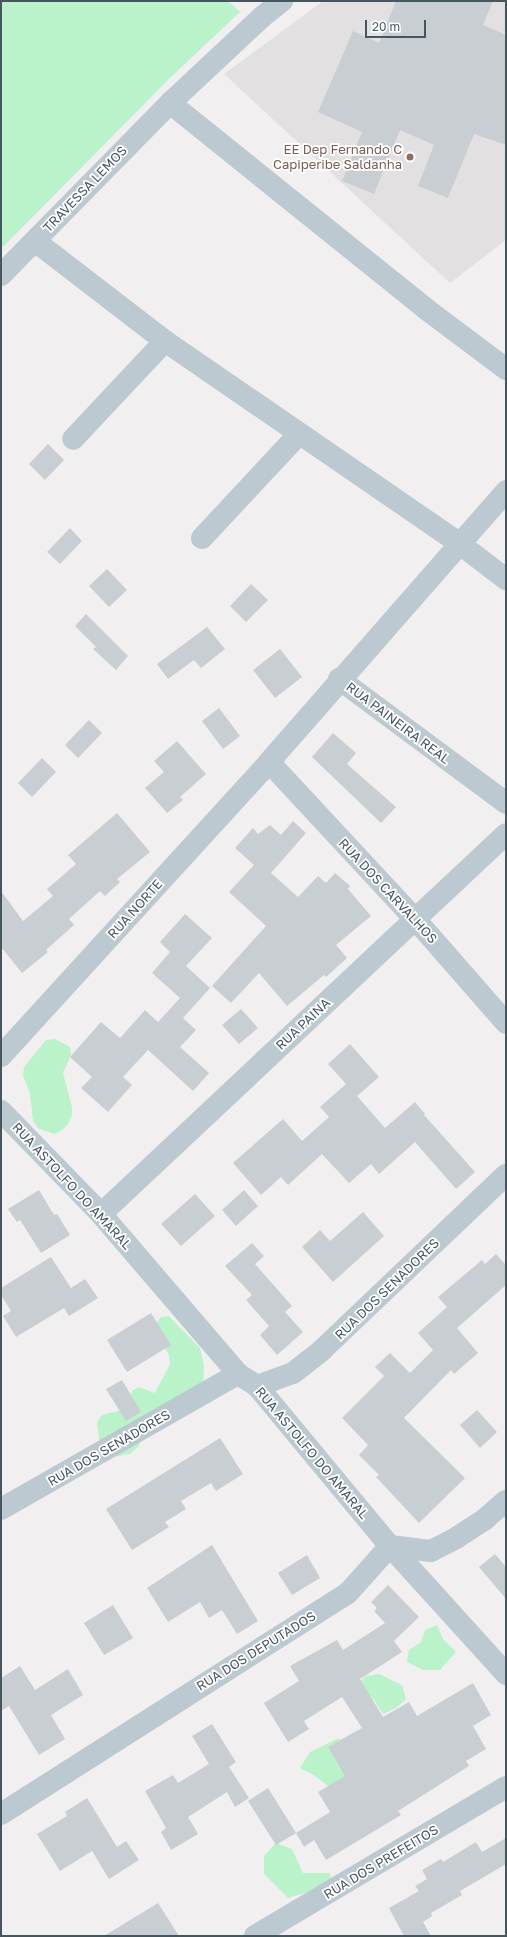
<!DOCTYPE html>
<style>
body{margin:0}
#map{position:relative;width:507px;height:1937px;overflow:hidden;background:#f2eff0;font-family:"Golos Text",sans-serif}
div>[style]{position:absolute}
.education>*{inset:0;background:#e3e0e2}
.green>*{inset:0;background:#baf3ca}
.building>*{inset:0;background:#c9ced3}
.minor>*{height:22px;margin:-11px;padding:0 11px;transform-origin:11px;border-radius:11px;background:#bcc9d0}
.dots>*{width:11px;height:11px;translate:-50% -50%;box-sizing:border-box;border:2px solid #fff;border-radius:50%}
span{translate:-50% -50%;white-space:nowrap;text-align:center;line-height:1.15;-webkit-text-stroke:3.5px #fff;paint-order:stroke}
.education-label{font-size:13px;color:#785e54}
.right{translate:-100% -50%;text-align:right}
.street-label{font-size:13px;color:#46565f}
.frame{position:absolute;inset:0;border:2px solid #46565f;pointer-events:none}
.scale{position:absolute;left:365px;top:20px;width:61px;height:18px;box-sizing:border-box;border:2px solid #46565f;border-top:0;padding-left:5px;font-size:12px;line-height:14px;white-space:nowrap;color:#46565f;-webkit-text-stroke:3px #fff;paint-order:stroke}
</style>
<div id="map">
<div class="education">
<div style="clip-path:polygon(323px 1px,506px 1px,506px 240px,450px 283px,224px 74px)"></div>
</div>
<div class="green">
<div style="clip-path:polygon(1px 1px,228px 1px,240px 12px,171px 77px,1px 249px)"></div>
<div style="clip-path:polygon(55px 1039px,70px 1047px,71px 1055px,63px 1073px,72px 1107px,72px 1115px,68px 1124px,62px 1130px,54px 1134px,38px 1128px,33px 1121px,30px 1093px,23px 1076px,24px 1067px,46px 1040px)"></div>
<div style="clip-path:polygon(169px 1316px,200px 1348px,204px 1366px,203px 1392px,147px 1433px,137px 1448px,130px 1454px,113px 1457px,100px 1447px,97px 1422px,102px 1415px,118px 1411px,126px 1407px,132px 1391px,139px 1387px,155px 1393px,170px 1364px,169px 1355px,156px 1333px,156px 1324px,161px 1317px)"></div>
<div style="clip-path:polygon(437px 1625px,443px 1639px,456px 1652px,440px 1670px,423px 1670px,407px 1662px,409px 1650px,421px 1642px,425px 1630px)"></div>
<div style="clip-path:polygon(379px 1674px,402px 1685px,406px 1699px,396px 1708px,383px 1714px,372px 1697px,357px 1696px,357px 1684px,366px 1676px)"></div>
<div style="clip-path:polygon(339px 1738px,348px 1781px,336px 1792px,315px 1776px,300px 1768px,310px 1752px)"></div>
<div style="clip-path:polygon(276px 1843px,292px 1849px,303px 1873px,330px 1873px,332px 1882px,324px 1887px,288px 1898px,264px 1874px,264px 1856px)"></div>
</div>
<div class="building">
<div style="clip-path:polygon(396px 1px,493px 1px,483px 25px,506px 35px,506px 145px,474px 134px,448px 198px,418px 186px,434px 145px,400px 130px,374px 194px,342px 181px,362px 132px,318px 112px,353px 31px,379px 43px)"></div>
<div style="clip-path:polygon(48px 444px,64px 460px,45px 480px,29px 464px)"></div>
<div style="clip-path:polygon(70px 528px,82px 541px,60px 564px,47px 552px)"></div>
<div style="clip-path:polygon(107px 569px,127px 590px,109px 607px,89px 586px)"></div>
<div style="clip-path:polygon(251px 584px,268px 600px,246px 622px,230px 606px)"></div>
<div style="clip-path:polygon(86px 614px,128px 656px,116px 670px,93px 649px,96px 647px,75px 626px)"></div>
<div style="clip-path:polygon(207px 627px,225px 649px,201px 668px,194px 660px,168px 679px,157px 664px)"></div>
<div style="clip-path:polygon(280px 649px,302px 677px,275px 698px,253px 670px)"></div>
<div style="clip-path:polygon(219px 708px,240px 736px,223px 749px,202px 721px)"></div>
<div style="clip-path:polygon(89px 720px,102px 733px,78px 758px,65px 745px)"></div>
<div style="clip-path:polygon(333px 733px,356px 753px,347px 764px,396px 807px,381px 823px,312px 757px)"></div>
<div style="clip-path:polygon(177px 741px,206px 774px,180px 797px,183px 800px,167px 813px,145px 788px,164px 772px,154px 761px)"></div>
<div style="clip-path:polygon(42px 758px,56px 772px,32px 797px,18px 783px)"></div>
<div style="clip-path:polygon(117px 813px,150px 852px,117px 879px,120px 882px,105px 896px,100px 891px,69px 919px,74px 925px,46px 950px,48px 952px,22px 973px,1px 947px,1px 891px,23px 921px,53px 896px,47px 889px,76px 864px,68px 855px)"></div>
<div style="clip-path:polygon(293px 821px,306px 833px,271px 873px,298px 897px,318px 876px,326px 883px,335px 873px,350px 886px,348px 889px,371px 916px,336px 945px,347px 958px,326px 977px,324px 975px,287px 1006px,259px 973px,231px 1003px,212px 986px,266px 926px,229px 892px,254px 865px,235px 848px,253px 828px,258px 834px,270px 825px,281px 835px)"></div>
<div style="clip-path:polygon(185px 914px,212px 938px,186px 966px,210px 988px,183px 1018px,196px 1030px,180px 1047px,209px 1073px,193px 1091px,148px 1050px,123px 1077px,132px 1085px,108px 1112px,81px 1088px,92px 1077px,70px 1057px,101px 1022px,120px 1038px,145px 1010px,158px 1022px,180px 998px,152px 973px,170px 952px,160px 942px)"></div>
<div style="clip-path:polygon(241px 1009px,258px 1028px,239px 1044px,222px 1025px)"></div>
<div style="clip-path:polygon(350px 1044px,379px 1077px,357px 1096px,385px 1128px,415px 1102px,425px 1114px,424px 1115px,475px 1172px,456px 1189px,415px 1142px,379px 1174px,371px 1164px,349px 1183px,322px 1154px,288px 1185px,281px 1177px,261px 1195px,233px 1163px,283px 1119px,302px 1141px,329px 1117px,320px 1107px,346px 1084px,328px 1064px)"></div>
<div style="clip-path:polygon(39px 1190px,54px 1215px,57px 1214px,70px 1235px,41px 1253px,20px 1220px,17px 1222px,8px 1209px)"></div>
<div style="clip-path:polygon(244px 1190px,258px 1206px,236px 1226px,222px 1210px)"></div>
<div style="clip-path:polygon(195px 1194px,215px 1216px,181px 1246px,161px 1224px)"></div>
<div style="clip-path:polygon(363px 1212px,384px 1236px,333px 1282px,302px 1247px,320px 1230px,330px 1241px)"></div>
<div style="clip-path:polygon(252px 1243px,264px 1256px,255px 1264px,292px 1306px,285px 1312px,303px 1332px,277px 1355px,260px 1335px,269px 1326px,246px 1300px,252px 1295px,225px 1266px)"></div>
<div style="clip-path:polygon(496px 1254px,506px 1265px,506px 1285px,457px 1328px,478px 1353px,454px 1374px,451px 1370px,404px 1418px,465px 1478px,419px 1523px,376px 1477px,379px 1475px,359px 1455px,368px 1445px,342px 1418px,384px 1376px,375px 1367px,390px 1353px,410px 1373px,433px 1350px,418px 1333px,447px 1307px,438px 1297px,482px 1260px,485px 1264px)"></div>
<div style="clip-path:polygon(51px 1257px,71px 1288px,85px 1279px,98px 1298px,69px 1316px,64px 1308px,16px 1337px,3px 1316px,11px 1311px,1px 1295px,1px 1288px)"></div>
<div style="clip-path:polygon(151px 1313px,171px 1345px,127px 1372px,107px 1340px)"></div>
<div style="clip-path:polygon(122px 1380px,141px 1412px,126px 1421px,106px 1389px)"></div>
<div style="clip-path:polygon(477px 1410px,497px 1432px,480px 1448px,460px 1425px)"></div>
<div style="clip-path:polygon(220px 1438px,243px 1474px,216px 1491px,211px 1483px,181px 1501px,186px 1509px,165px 1522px,169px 1527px,132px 1550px,106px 1509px)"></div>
<div style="clip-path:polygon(212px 1545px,258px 1621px,237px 1634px,222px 1610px,209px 1618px,200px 1602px,168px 1622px,147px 1588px)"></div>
<div style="clip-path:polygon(495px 1554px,506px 1567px,506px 1599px,479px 1567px)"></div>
<div style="clip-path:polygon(307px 1555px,320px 1578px,292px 1595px,278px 1573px)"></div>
<div style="clip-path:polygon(388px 1585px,419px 1617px,394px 1641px,402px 1652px,360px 1679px,383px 1717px,409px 1702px,417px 1716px,473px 1683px,491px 1715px,473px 1726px,486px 1749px,466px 1761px,469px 1766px,398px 1811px,401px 1815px,326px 1860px,314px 1840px,304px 1847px,296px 1833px,330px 1812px,318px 1792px,345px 1776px,328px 1747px,362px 1728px,342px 1697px,304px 1721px,309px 1729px,288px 1742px,264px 1703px,299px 1681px,290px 1666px,337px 1640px,343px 1650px,385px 1623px,374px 1611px,377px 1608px,371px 1602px)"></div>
<div style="clip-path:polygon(113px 1605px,133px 1638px,104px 1655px,84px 1623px)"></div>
<div style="clip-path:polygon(20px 1666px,35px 1690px,68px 1669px,83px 1695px,51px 1715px,65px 1739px,39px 1755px,9px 1706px,1px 1711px,1px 1678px)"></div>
<div style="clip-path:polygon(212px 1724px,236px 1762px,229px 1767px,249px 1798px,235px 1807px,227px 1792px,188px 1817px,198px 1834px,171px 1850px,161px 1832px,166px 1828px,145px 1791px,173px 1775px,178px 1783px,209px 1764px,192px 1736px)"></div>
<div style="clip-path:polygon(268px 1788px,296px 1833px,276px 1845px,248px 1801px)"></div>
<div style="clip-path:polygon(87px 1798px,117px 1847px,126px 1841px,139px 1860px,109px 1879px,92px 1851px,60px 1871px,37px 1834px,67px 1816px,65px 1812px)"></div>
<div style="clip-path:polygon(506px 1838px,506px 1864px,460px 1891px,462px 1895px,431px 1913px,432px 1916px,423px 1922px,431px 1936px,404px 1936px,389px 1908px,419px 1891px,415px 1886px,427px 1879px,422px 1870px,441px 1859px,443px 1862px,476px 1842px,482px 1852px)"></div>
<div style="clip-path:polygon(158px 1903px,179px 1936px,104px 1936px)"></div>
</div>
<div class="minor">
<div style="left:170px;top:103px;width:329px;rotate:38.8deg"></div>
<div style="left:426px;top:309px;width:100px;rotate:36.9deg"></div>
<div style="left:35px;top:241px;width:164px;rotate:37.6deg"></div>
<div style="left:165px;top:341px;width:134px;rotate:133.2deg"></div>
<div style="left:1px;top:275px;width:241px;rotate:-45.5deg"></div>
<div style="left:170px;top:103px;width:126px;rotate:-43.1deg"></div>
<div style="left:262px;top:17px;width:26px;rotate:-39deg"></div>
<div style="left:165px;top:341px;width:358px;rotate:34.5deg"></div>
<div style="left:460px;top:544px;width:58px;rotate:37.3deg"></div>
<div style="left:202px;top:538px;width:142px;rotate:-47deg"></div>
<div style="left:339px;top:679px;width:208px;rotate:36.6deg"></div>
<div style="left:269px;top:762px;width:214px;rotate:47.1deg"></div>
<div style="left:415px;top:919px;width:138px;rotate:48.8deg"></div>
<div style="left:1px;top:1056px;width:398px;rotate:-47.6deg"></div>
<div style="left:269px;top:762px;width:360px;rotate:-48.8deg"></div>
<div style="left:1px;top:1111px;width:144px;rotate:45.8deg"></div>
<div style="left:101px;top:1214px;width:211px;rotate:49.4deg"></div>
<div style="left:238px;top:1374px;width:22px;rotate:32deg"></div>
<div style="left:257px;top:1386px;width:208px;rotate:50.3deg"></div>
<div style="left:390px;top:1546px;width:173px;rotate:47.8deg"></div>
<div style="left:101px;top:1214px;width:555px;rotate:-43.18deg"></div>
<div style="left:257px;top:1386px;width:38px;rotate:-20deg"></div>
<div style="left:293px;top:1373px;width:37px;rotate:-38deg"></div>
<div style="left:322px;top:1350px;width:254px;rotate:-43.6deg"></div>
<div style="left:1px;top:1509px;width:273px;rotate:-29.7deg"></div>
<div style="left:1px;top:1814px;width:411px;rotate:-32.5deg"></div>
<div style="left:348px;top:1593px;width:63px;rotate:-48.2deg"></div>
<div style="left:390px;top:1546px;width:41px;rotate:7deg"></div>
<div style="left:431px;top:1551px;width:28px;rotate:-27deg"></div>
<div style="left:456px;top:1538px;width:35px;rotate:-33deg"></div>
<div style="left:485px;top:1519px;width:28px;rotate:-41deg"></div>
<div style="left:255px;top:1936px;width:292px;rotate:-30.7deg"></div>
</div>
<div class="dots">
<div style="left:410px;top:157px;background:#8d6e63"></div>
</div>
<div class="education-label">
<span class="right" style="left:402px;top:157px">EE Dep Fernando C<br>Capiperibe Saldanha</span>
</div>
<div class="street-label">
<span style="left:85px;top:189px;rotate:-46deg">TRAVESSA LEMOS</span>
<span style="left:398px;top:723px;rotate:37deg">RUA PAINEIRA REAL</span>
<span style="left:388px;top:891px;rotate:47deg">RUA DOS CARVALHOS</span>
<span style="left:135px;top:909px;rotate:-48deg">RUA NORTE</span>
<span style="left:303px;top:1024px;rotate:-43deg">RUA PAINA</span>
<span style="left:72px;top:1186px;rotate:47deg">RUA ASTOLFO DO AMARAL</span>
<span style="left:387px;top:1289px;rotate:-44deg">RUA DOS SENADORES</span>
<span style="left:109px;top:1448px;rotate:-30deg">RUA DOS SENADORES</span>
<span style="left:312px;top:1453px;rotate:50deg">RUA ASTOLFO DO AMARAL</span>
<span style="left:256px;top:1651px;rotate:-32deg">RUA DOS DEPUTADOS</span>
<span style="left:381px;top:1862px;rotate:-31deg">RUA DOS PREFEITOS</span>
</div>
<div class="frame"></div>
<div class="scale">20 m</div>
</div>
